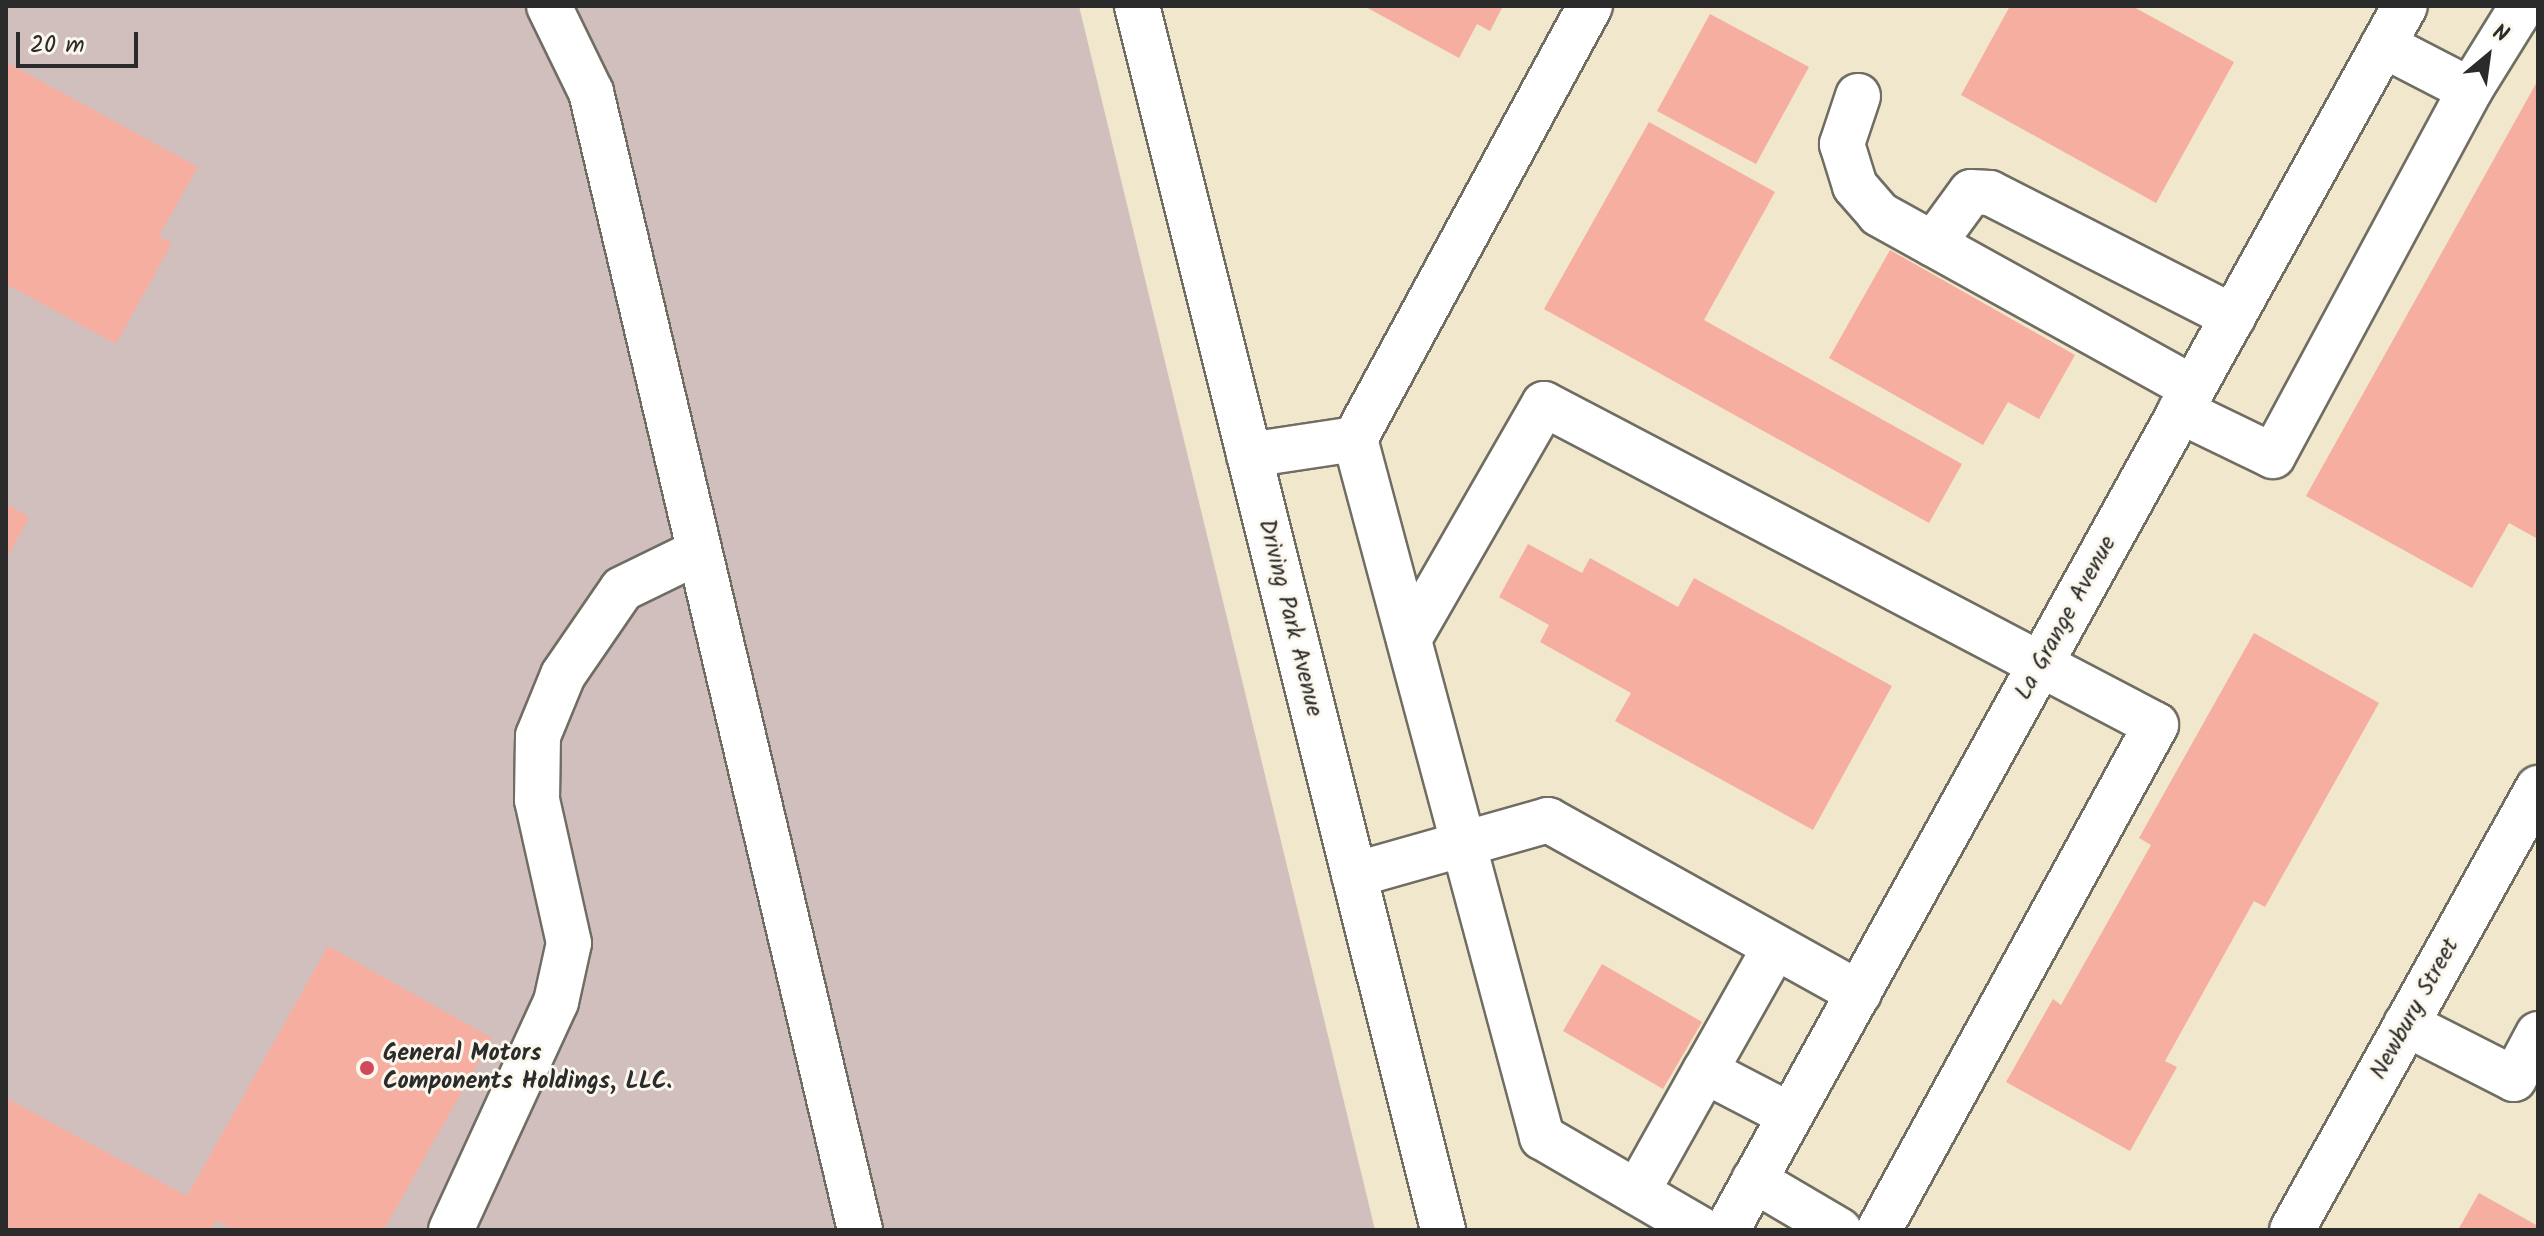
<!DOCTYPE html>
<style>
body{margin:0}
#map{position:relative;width:2544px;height:1236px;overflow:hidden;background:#f0e7cc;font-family:Kalam,sans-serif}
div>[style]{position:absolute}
.industrial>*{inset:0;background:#d1bfbd}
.building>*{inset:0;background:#f6aea1}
.roads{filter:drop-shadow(2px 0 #706d63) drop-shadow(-2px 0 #706d63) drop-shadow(0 2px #706d63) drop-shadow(0 -2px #706d63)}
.minor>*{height:44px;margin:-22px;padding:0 22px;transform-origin:22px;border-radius:22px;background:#fff}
.dots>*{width:22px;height:22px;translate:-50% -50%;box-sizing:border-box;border:4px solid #fbf7ec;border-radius:50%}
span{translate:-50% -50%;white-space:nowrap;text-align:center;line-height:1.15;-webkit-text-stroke:6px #fbf7ec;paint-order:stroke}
.street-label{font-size:24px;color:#2b2b2b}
.poi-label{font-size:24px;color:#2b2b2b;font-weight:700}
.left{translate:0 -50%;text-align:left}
.frame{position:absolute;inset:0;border:8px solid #2b2b2b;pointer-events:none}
.north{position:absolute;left:2448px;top:16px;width:80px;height:80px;-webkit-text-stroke:6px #fbf7ec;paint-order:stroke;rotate:29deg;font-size:22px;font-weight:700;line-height:32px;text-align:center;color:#2b2b2b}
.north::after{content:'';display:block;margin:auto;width:28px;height:36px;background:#2b2b2b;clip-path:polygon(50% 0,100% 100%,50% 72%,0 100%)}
.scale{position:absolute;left:16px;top:32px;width:122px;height:36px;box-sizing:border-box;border:4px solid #2b2b2b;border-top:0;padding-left:10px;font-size:24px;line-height:28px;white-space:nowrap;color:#2b2b2b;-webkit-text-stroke:6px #fbf7ec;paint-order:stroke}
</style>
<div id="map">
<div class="industrial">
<div style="clip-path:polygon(6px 6px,1079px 6px,1375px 1230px,6px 1230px)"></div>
</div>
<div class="building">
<div style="clip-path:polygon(1364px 6px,1503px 6px,1490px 31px,1477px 24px,1459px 58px)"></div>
<div style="clip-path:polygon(2010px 6px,2132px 6px,2234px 62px,2156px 203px,1961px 95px)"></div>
<div style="clip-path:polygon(1710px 14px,1809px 67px,1756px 164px,1657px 111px)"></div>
<div style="clip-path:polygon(6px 62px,198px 167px,159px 236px,172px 243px,116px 344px,6px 284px)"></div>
<div style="clip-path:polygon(2538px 80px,2538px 539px,2509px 523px,2472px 588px,2306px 496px)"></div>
<div style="clip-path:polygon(1649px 122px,1775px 192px,1704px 320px,1962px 464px,1929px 523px,1544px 309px)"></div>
<div style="clip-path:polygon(1890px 250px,2075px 355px,2039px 419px,2008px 402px,1983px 445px,1829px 358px)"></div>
<div style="clip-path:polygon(6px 504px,29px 517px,6px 560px)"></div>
<div style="clip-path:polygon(1528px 544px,1582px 573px,1590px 558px,1678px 607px,1694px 578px,1892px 686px,1813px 830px,1615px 721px,1631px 693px,1540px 642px,1549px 625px,1499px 597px)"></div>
<div style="clip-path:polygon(2254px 633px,2379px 703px,2265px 907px,2254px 901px,2165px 1061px,2177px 1067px,2130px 1151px,2006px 1082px,2053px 999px,2061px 1005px,2151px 845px,2139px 838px)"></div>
<div style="clip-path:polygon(328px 946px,492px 1038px,384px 1230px,234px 1230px,217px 1220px,211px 1230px,6px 1230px,6px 1098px,187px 1196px)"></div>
<div style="clip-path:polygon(1602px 964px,1702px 1022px,1663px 1089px,1563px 1031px)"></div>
<div style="clip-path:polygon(2479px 1193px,2538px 1226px,2538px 1230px,2458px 1230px)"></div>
</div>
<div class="roads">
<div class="minor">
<div style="left:549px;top:6px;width:96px;rotate:64deg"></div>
<div style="left:591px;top:92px;width:1169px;rotate:76.7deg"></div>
<div style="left:1137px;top:6px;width:1262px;rotate:75.96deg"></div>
<div style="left:1590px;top:6px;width:493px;rotate:118.5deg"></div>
<div style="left:1355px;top:439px;width:723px;rotate:75deg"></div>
<div style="left:1542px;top:1137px;width:185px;rotate:30.2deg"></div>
<div style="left:2383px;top:45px;width:98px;rotate:27.3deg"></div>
<div style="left:2470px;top:90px;width:99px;rotate:-58.2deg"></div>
<div style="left:1858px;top:96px;width:51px;rotate:108.4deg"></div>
<div style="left:1842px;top:144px;width:44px;rotate:72.8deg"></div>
<div style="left:1855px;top:186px;width:37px;rotate:49deg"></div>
<div style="left:1879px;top:214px;width:359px;rotate:29deg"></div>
<div style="left:1933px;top:244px;width:64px;rotate:-53.8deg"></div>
<div style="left:1971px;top:192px;width:19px;rotate:3deg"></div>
<div style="left:1990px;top:193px;width:273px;rotate:27deg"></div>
<div style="left:2180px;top:411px;width:103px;rotate:25.8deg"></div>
<div style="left:2273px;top:456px;width:416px;rotate:-61.7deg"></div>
<div style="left:1249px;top:455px;width:107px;rotate:-8.6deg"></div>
<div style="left:1409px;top:639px;width:271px;rotate:-60.1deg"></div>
<div style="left:1544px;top:404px;width:691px;rotate:27.68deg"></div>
<div style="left:2156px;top:725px;width:576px;rotate:118.75deg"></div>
<div style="left:1354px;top:875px;width:202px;rotate:-15.8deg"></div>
<div style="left:1548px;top:820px;width:356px;rotate:29.1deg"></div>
<div style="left:1775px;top:947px;width:142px;rotate:119.4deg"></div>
<div style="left:1705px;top:1071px;width:96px;rotate:27.4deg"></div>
<div style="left:2406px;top:1024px;width:121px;rotate:27deg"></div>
<div style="left:2514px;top:1079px;width:51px;rotate:-61.9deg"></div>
<div style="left:1754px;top:1180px;width:99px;rotate:30.5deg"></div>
<div style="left:1637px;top:1192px;width:139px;rotate:-60.7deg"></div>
<div style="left:451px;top:1230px;width:251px;rotate:-65.3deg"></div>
<div style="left:556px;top:1002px;width:60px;rotate:-77.6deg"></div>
<div style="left:569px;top:943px;width:147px;rotate:-102.6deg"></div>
<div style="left:537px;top:800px;width:64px;rotate:-89.1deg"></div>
<div style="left:538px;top:736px;width:66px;rotate:-67.7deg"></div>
<div style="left:563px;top:675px;width:104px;rotate:-55.5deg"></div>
<div style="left:622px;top:589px;width:85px;rotate:-26deg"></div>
<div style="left:1727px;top:1230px;width:1399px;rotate:-61.02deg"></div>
<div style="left:2292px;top:1230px;width:506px;rotate:-60.9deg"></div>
</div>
</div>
<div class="dots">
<div style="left:367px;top:1068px;background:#d1495b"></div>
</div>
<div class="street-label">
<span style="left:1290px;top:618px;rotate:76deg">Driving Park Avenue</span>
<span style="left:2066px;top:618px;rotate:-61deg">La Grange Avenue</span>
<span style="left:2415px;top:1009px;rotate:-61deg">Newbury Street</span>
</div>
<div class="poi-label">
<span class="left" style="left:383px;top:1068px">General Motors<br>Components Holdings, LLC.</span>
</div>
<div class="frame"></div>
<div class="north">N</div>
<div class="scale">20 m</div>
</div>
